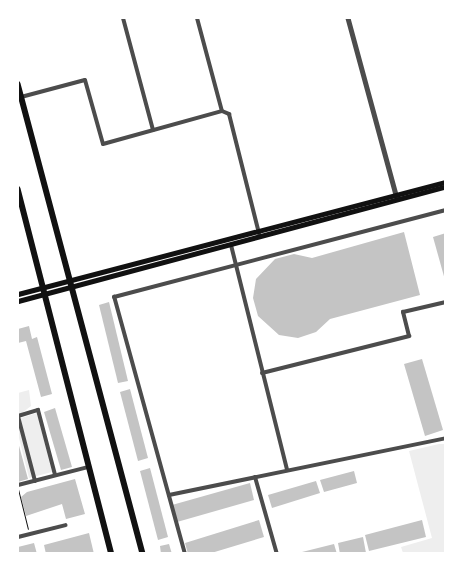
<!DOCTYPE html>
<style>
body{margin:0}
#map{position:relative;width:463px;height:571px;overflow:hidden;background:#fff;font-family:Spectral,serif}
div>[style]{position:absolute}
.green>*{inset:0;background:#eee}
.building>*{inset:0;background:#c4c4c4}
.path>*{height:1px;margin:-0.5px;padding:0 0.5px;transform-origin:0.5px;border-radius:0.5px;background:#111}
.minor>*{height:4px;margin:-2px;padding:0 2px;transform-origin:2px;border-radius:2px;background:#4c4c4c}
.tertiary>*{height:4.5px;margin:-2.25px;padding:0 2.25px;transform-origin:2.25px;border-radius:2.25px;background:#4c4c4c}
.secondary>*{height:5px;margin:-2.5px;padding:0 2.5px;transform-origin:2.5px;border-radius:2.5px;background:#111}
.primary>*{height:5.5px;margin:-2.75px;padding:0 2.75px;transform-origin:2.75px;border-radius:2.75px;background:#111}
span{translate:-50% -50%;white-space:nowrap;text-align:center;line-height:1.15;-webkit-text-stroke:4px #fff;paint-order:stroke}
.frame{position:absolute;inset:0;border:19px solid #fff;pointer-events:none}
</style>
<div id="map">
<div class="green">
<div style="clip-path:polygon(29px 390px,31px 406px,18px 416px,18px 393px)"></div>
<div style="clip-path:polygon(37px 413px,52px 472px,29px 478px,18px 434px,18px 419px)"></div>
<div style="clip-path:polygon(439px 444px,445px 444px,445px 553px,403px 553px,401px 547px,432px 538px,409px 451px)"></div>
</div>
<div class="building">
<div style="clip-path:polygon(404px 232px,420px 295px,330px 319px,316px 332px,298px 338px,279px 335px,258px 316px,253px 298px,256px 279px,275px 259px,294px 254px,312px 258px)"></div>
<div style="clip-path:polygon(446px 233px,446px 280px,445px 280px,433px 237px)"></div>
<div style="clip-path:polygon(109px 302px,128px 381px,118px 383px,99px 305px)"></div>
<div style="clip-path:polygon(29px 326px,32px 339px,37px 337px,52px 394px,41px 397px,26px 341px,18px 343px,18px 329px)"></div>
<div style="clip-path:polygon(422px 359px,443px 430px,425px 436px,404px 364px)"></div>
<div style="clip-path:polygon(130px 389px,148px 458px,138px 461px,120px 392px)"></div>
<div style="clip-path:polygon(55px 408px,72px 467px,61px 470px,44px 412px)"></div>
<div style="clip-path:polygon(18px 442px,28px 479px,18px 482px)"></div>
<div style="clip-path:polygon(150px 468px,168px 537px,158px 540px,140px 471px)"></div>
<div style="clip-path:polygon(354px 471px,357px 483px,324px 492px,320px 480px)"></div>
<div style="clip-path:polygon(75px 479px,85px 514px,66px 519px,62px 504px,26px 516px,21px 497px,27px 492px)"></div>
<div style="clip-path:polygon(316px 481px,320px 493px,272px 508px,268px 495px)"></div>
<div style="clip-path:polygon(250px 483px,254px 500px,177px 522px,172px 505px)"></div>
<div style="clip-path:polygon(259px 520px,264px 537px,208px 554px,188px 554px,185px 543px)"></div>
<div style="clip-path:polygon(422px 520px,426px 537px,369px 551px,365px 535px)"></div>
<div style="clip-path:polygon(89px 533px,94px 554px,46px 554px,44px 545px)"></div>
<div style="clip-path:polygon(363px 537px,366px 553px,340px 554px,338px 543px)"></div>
<div style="clip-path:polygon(34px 543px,37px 554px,18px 554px,18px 547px)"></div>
<div style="clip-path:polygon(169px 544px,172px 554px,161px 554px,160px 546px)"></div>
<div style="clip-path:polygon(334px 544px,337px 554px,299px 554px,298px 553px)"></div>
</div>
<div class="path">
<div style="left:18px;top:489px;width:41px;rotate:76deg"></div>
</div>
<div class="minor">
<div style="left:123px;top:18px;width:116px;rotate:75deg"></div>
<div style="left:197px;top:18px;width:96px;rotate:75deg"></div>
<div style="left:222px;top:111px;width:8px;rotate:23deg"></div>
<div style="left:229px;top:114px;width:123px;rotate:75.9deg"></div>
<div style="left:21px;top:97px;width:66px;rotate:-14.9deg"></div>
<div style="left:85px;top:80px;width:66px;rotate:74.3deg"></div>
<div style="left:103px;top:144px;width:123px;rotate:-15.5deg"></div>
<div style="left:231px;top:245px;width:232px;rotate:76deg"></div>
<div style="left:262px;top:373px;width:152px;rotate:-14.1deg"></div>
<div style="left:409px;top:336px;width:25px;rotate:-104deg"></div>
<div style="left:403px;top:312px;width:44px;rotate:-13.1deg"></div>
<div style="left:255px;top:477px;width:80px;rotate:74.1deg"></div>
<div style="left:35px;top:481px;width:67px;rotate:-104.7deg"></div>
<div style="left:18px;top:416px;width:21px;rotate:-17deg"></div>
<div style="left:38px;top:410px;width:67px;rotate:75.3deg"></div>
<div style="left:18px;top:485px;width:72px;rotate:-14.4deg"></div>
<div style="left:169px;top:495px;width:283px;rotate:-11.6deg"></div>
<div style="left:18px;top:537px;width:49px;rotate:-14deg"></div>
<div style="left:185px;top:554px;width:267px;rotate:-105.4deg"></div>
<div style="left:114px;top:297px;width:343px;rotate:-14.7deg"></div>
</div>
<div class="tertiary">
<div style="left:348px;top:18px;width:187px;rotate:74.8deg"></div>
</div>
<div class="secondary">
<div style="left:18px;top:294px;width:442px;rotate:-14.7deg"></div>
<div style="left:18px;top:301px;width:443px;rotate:-15deg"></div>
</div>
<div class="primary">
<div style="left:18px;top:84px;width:486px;rotate:75.1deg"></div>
<div style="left:18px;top:189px;width:377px;rotate:75.6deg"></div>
</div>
<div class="frame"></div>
</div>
